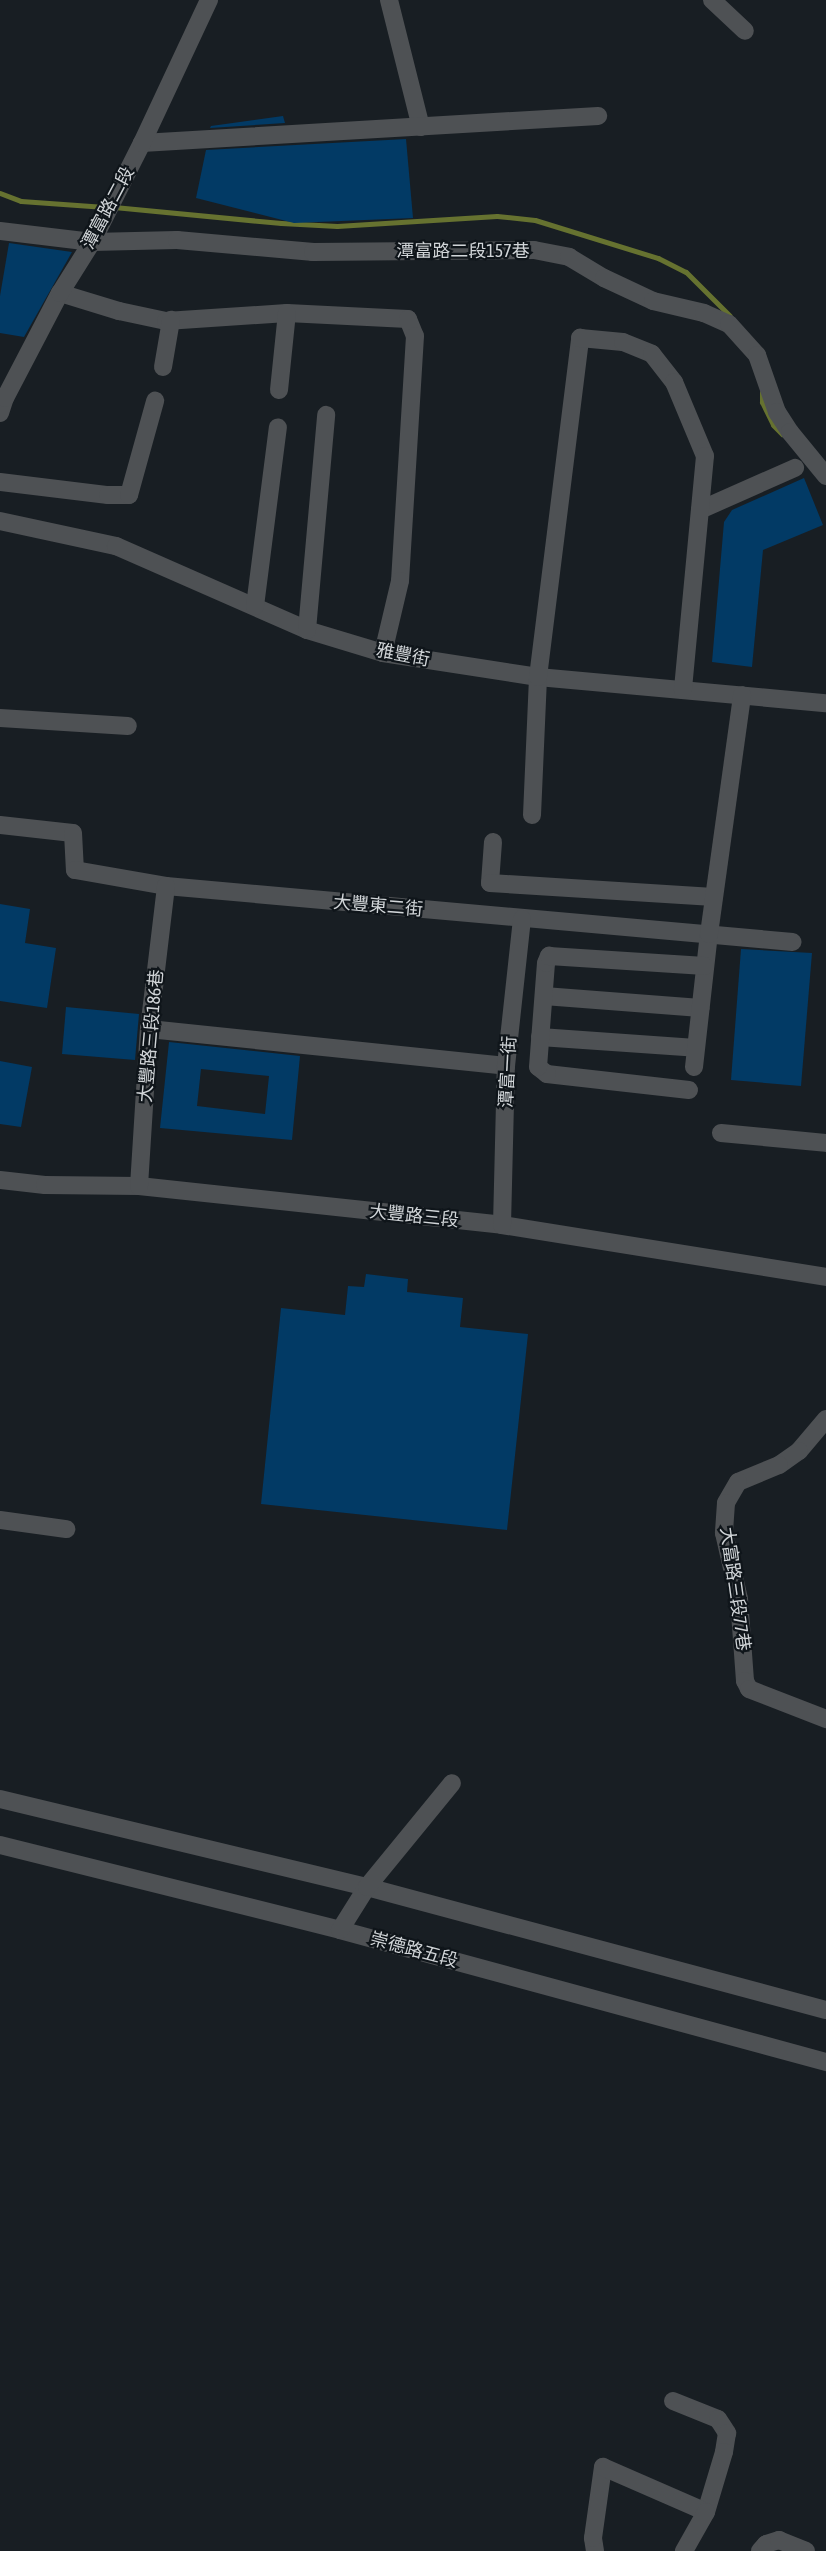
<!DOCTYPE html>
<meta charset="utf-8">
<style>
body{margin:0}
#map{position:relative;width:826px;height:2551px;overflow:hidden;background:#181e23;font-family:"Asap Condensed","Noto Sans TC",sans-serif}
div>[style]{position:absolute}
.stream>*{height:5px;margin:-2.5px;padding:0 2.5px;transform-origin:2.5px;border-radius:2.5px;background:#667230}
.building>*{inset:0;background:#023a65}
.minor>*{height:18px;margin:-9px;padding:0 9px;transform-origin:9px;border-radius:9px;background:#4e5154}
span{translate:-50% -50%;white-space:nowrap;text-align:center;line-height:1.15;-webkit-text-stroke:4.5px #0f151a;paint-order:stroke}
.street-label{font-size:18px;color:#d1d5d8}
</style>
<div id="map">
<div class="stream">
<div style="left:0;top:193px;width:22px;rotate:21deg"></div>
<div style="left:21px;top:201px;width:84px;rotate:4.1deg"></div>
<div style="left:114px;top:207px;width:168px;rotate:5.5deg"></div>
<div style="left:281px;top:223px;width:56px;rotate:3.1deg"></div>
<div style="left:337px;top:226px;width:160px;rotate:-3.6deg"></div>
<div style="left:497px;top:216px;width:38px;rotate:6deg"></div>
<div style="left:535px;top:220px;width:129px;rotate:17.2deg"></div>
<div style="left:658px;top:258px;width:31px;rotate:27deg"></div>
<div style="left:686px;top:272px;width:62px;rotate:45deg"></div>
<div style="left:762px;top:392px;width:10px;rotate:90deg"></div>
<div style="left:762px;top:402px;width:25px;rotate:64deg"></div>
<div style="left:773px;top:425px;width:13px;rotate:45deg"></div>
</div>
<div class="building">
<div style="clip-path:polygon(283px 116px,285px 123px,210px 128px,211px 126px)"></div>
<div style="clip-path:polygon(406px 139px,413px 218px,294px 223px,196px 198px,206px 150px)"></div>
<div style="clip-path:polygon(9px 243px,72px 252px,24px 337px,0 333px,0 296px)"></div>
<div style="clip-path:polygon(804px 478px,823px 525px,763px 550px,752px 667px,712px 662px,724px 522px,732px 510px)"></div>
<div style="clip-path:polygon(0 904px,30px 909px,25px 943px,56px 948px,47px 1008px,0 1001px)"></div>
<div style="clip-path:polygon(741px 949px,812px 953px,801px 1086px,731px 1080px)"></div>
<div style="clip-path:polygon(66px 1007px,139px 1014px,135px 1060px,62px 1054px)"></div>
<div style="clip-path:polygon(evenodd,169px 1042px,300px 1056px,292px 1140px,160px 1128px,169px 1042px,201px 1069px,269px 1076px,265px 1114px,197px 1106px,201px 1069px)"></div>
<div style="clip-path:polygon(0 1061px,32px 1067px,21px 1127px,0 1124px)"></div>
<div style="clip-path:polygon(366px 1274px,408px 1279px,407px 1292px,463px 1298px,460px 1327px,528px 1334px,507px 1530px,261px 1504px,281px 1308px,345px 1315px,348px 1286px,364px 1287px)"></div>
</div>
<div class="minor">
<div style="left:389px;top:0;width:131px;rotate:75.9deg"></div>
<div style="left:712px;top:0;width:45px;rotate:43.2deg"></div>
<div style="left:142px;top:143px;width:457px;rotate:-3.4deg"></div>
<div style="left:0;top:231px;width:93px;rotate:6.8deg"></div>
<div style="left:92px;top:242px;width:85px;rotate:-1.3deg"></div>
<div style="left:177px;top:240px;width:137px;rotate:5deg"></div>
<div style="left:313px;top:252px;width:221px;rotate:-0.5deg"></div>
<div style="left:534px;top:250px;width:36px;rotate:11deg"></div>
<div style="left:569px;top:257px;width:41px;rotate:31deg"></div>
<div style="left:604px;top:278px;width:54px;rotate:25.1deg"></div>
<div style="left:653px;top:301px;width:52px;rotate:13.2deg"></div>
<div style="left:704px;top:313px;width:27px;rotate:24deg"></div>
<div style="left:729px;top:324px;width:42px;rotate:47.9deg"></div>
<div style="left:757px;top:355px;width:60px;rotate:70.7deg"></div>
<div style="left:777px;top:412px;width:24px;rotate:57deg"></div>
<div style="left:790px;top:432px;width:57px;rotate:50.7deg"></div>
<div style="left:60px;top:293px;width:62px;rotate:17deg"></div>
<div style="left:119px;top:311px;width:48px;rotate:12deg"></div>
<div style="left:166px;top:321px;width:121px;rotate:-3.8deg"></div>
<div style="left:287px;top:313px;width:121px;rotate:2.8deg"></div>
<div style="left:408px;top:319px;width:18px;rotate:68deg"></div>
<div style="left:415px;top:336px;width:245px;rotate:93.5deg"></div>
<div style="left:400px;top:581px;width:74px;rotate:103.3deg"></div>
<div style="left:163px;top:367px;width:48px;rotate:-80.3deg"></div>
<div style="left:279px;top:390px;width:77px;rotate:-84.1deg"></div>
<div style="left:0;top:413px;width:16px;rotate:-72deg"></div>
<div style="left:5px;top:398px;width:119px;rotate:-62.4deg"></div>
<div style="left:60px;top:293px;width:60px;rotate:-57.9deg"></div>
<div style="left:92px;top:242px;width:111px;rotate:-63.2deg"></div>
<div style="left:142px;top:143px;width:158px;rotate:-64.9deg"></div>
<div style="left:0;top:482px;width:109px;rotate:6.9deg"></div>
<div style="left:108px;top:495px;width:21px"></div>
<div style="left:129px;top:495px;width:98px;rotate:-74.5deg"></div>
<div style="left:700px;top:510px;width:104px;rotate:-23.9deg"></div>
<div style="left:0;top:521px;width:119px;rotate:12.2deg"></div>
<div style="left:116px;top:546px;width:209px;rotate:23.7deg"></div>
<div style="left:307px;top:630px;width:79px;rotate:16.8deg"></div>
<div style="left:383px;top:653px;width:157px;rotate:8.8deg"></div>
<div style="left:538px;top:677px;width:289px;rotate:5.2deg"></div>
<div style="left:255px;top:606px;width:180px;rotate:-82.7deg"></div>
<div style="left:307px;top:630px;width:216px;rotate:-84.9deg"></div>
<div style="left:0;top:718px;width:128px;rotate:3.6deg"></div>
<div style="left:532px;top:815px;width:138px;rotate:-87.5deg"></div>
<div style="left:538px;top:677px;width:342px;rotate:-82.9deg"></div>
<div style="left:580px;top:338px;width:43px;rotate:5.3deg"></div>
<div style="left:623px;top:342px;width:31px;rotate:22deg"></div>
<div style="left:652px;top:354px;width:36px;rotate:52deg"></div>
<div style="left:674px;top:382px;width:80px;rotate:67.3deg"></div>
<div style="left:705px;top:456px;width:235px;rotate:95.4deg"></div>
<div style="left:0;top:825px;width:73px;rotate:6.3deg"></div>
<div style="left:73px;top:833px;width:37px;rotate:87deg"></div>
<div style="left:75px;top:870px;width:92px;rotate:10deg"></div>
<div style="left:166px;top:886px;width:629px;rotate:5.1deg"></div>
<div style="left:493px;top:842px;width:41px;rotate:94.2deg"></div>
<div style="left:490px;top:883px;width:224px;rotate:3.6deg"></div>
<div style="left:544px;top:996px;width:157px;rotate:4.4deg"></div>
<div style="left:149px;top:1029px;width:359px;rotate:5.9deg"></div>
<div style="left:540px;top:1037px;width:156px;rotate:4deg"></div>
<div style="left:694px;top:1067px;width:134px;rotate:-83.6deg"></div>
<div style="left:709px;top:934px;width:241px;rotate:-82.1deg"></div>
<div style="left:689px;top:1090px;width:143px;rotate:-173.6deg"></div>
<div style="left:547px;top:1074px;width:11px;rotate:-142deg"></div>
<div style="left:538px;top:1067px;width:104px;rotate:-85.6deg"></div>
<div style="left:546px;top:963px;width:8px;rotate:-67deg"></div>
<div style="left:549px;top:956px;width:156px;rotate:3.7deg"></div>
<div style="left:721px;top:1133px;width:105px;rotate:5.4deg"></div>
<div style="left:0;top:1180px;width:45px;rotate:6.3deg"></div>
<div style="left:45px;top:1185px;width:94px;rotate:0.6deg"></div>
<div style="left:139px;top:1186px;width:365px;rotate:6.1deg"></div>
<div style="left:502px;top:1225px;width:328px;rotate:9.1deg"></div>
<div style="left:139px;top:1186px;width:157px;rotate:-86.4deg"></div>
<div style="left:149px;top:1029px;width:144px;rotate:-83.2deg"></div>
<div style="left:502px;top:1225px;width:159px;rotate:-88.6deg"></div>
<div style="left:506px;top:1066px;width:148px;rotate:-83.8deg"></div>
<div style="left:826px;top:1419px;width:42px;rotate:130.2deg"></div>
<div style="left:799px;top:1451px;width:24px;rotate:145deg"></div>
<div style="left:779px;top:1465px;width:44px;rotate:157.5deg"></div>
<div style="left:738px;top:1482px;width:24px;rotate:120deg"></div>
<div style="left:726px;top:1503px;width:30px;rotate:94deg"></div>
<div style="left:724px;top:1533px;width:68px;rotate:77.2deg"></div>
<div style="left:739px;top:1599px;width:82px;rotate:85.8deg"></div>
<div style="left:745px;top:1681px;width:9px;rotate:63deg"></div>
<div style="left:749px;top:1689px;width:83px;rotate:21.3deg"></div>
<div style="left:0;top:1520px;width:67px;rotate:7.8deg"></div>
<div style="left:0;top:1799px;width:377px;rotate:13.5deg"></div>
<div style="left:367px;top:1887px;width:475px;rotate:15deg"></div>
<div style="left:0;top:1845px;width:350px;rotate:14deg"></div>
<div style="left:340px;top:1930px;width:504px;rotate:15.2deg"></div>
<div style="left:340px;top:1930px;width:51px;rotate:-57.9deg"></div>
<div style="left:367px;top:1887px;width:134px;rotate:-50.7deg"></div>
<div style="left:673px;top:2401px;width:48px;rotate:21.8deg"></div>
<div style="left:718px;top:2419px;width:17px;rotate:57deg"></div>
<div style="left:727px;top:2433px;width:19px;rotate:99deg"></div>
<div style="left:724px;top:2452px;width:63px;rotate:106.7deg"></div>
<div style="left:595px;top:2551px;width:13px;rotate:-99deg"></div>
<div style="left:593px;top:2538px;width:72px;rotate:-82deg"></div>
<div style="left:603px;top:2467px;width:112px;rotate:23.6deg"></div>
<div style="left:706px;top:2512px;width:45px;rotate:119.4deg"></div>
<div style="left:760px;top:2551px;width:9px;rotate:-49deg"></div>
<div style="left:766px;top:2544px;width:14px;rotate:-17deg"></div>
<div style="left:779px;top:2540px;width:29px;rotate:22deg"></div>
</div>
<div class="street-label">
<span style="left:108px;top:208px;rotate:-62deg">潭富路二段</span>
<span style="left:463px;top:251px">潭富路二段157巷</span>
<span style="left:403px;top:655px;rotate:11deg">雅豐街</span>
<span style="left:378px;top:906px;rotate:5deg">大豐東二街</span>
<span style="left:151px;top:1036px;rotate:-85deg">大豐路三段186巷</span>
<span style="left:508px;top:1072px;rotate:-87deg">潭富一街</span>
<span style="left:414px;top:1216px;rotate:6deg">大豐路三段</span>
<span style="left:735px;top:1589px;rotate:82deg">大富路三段77巷</span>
<span style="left:414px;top:1950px;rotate:15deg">崇德路五段</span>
</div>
</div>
